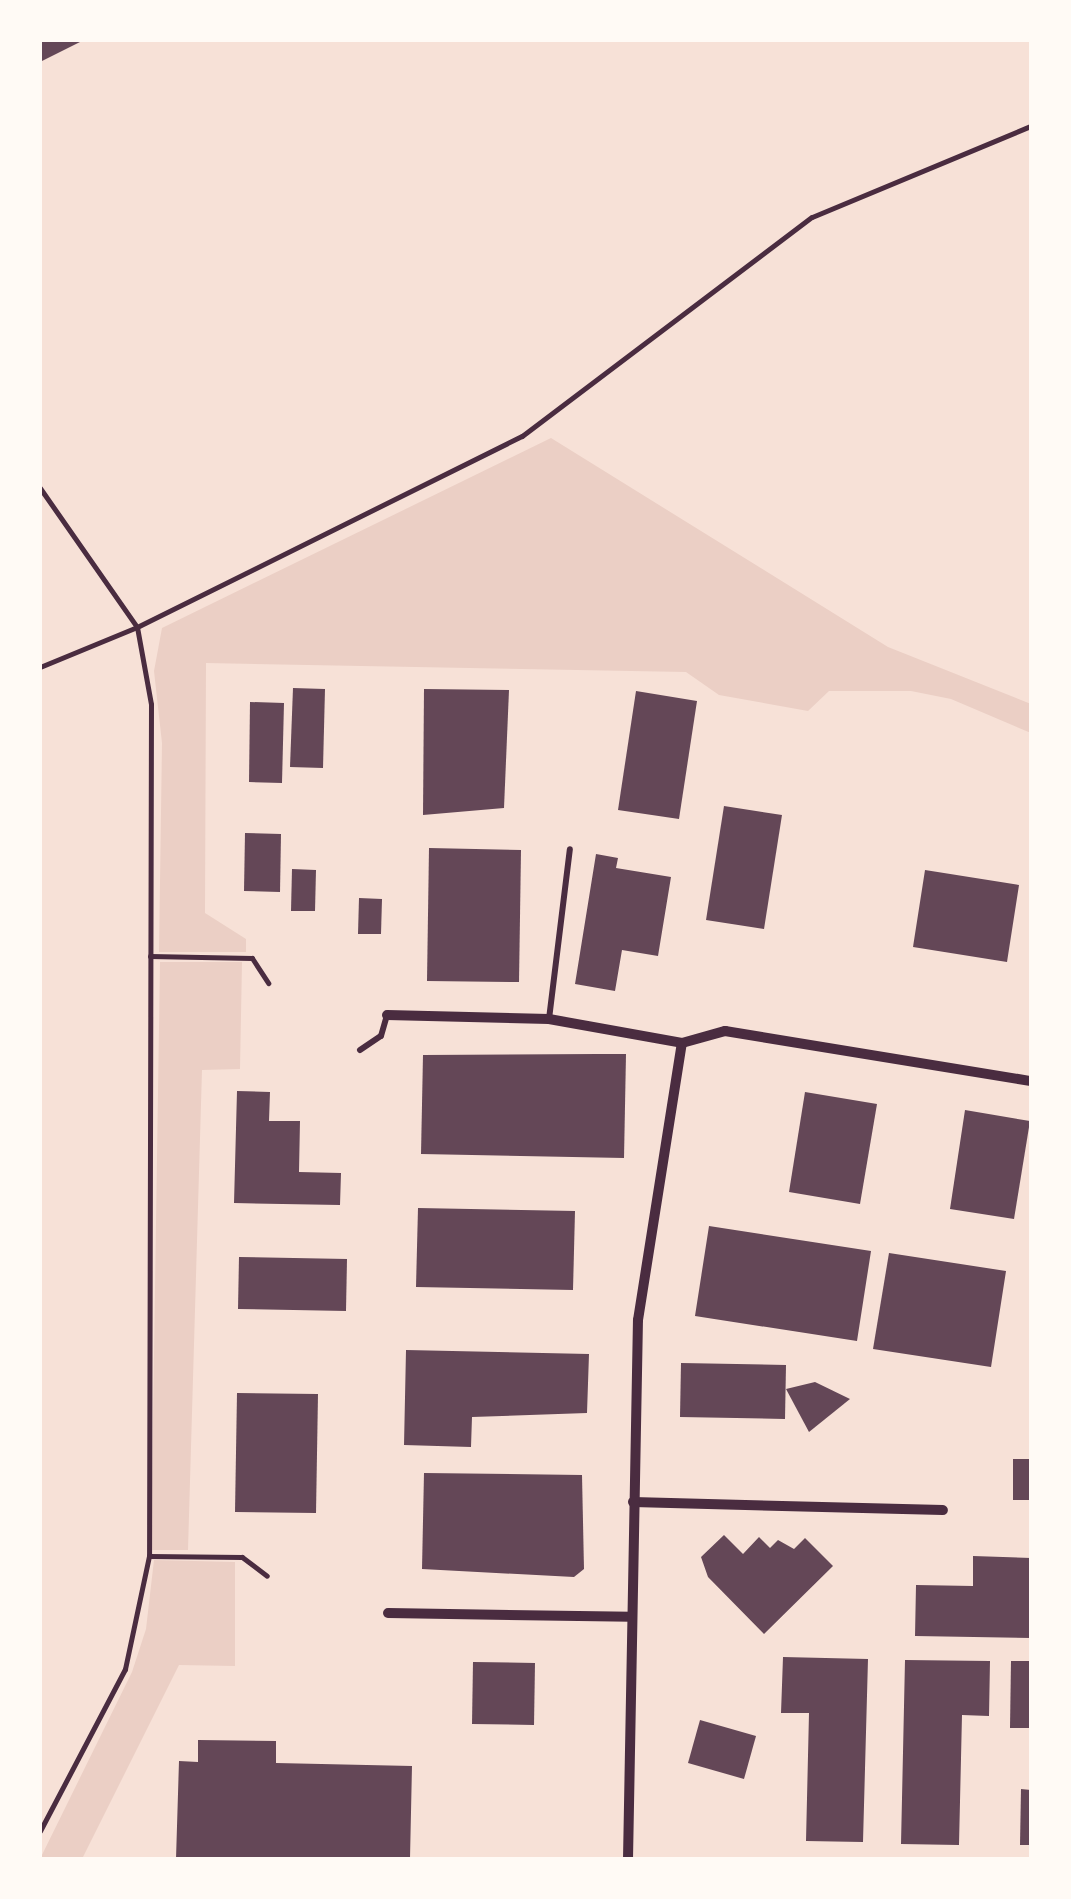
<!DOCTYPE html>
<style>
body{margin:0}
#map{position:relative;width:1071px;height:1899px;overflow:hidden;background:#f7e1d7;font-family:"Source Serif 4",serif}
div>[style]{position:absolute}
.green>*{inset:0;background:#ebcfc5}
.building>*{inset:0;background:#644757}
.path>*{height:5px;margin:-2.5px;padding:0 2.5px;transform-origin:2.5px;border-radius:2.5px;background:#4a2c40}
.service>*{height:6px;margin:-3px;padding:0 3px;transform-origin:3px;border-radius:3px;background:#4a2c40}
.minor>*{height:10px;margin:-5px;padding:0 5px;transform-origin:5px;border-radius:5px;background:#4a2c40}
span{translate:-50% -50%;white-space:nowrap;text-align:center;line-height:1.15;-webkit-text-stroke:9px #fffaf5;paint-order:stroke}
.frame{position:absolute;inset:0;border:42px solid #fffaf5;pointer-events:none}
</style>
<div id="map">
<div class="green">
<div style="clip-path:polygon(551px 438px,888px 647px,1031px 704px,1031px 733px,951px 699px,911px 691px,829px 691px,808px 711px,719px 695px,686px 672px,206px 663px,205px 913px,246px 939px,246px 952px,159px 952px,162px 743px,154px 671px,162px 628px)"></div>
<div style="clip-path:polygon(160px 962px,242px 962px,240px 1069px,202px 1070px,188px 1550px,151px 1550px)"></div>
<div style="clip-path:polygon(154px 1560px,235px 1562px,235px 1666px,179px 1665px,82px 1859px,40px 1859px,132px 1672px,146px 1629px)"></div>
</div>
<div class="building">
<div style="clip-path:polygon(40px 40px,84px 40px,40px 62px)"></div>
<div style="clip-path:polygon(293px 688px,325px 689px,323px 768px,290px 767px)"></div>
<div style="clip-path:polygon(424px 689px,509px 690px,504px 808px,423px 815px)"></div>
<div style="clip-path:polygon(636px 691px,697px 701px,679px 819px,618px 810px)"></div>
<div style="clip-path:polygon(250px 702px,284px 703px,282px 783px,249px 782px)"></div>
<div style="clip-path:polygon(724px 806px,782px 815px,764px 929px,706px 920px)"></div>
<div style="clip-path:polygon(245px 833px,281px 834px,280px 892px,244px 891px)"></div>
<div style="clip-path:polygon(429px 848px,521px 850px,519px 982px,427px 981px)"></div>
<div style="clip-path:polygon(596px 854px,618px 858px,616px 868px,671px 877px,658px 956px,622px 950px,615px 991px,575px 984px)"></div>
<div style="clip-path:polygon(292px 869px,316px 870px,315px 911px,291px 911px)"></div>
<div style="clip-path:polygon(925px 870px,1019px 885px,1007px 962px,913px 947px)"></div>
<div style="clip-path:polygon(359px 898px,382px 899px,381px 934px,358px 934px)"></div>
<div style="clip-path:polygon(598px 1054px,626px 1054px,624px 1158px,421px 1154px,423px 1055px)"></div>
<div style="clip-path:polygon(237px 1091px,270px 1092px,269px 1121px,300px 1121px,299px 1172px,341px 1173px,340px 1205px,234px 1203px)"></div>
<div style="clip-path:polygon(805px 1092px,877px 1104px,860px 1204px,789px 1192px)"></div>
<div style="clip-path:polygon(965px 1110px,1030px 1121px,1014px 1219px,950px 1209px)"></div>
<div style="clip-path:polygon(418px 1208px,575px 1211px,573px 1290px,416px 1287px)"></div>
<div style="clip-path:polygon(709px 1226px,871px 1251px,857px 1341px,695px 1316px)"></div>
<div style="clip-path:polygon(889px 1253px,1006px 1271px,991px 1367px,873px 1349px)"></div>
<div style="clip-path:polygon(239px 1257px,347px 1259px,346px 1311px,238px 1309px)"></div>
<div style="clip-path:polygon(406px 1350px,589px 1354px,587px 1413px,472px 1417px,471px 1447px,404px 1445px)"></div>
<div style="clip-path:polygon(681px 1363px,786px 1365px,785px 1419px,680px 1417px)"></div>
<div style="clip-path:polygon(815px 1382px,850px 1399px,809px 1432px,786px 1389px)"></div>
<div style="clip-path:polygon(237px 1393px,318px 1394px,316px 1513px,235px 1512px)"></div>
<div style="clip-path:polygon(1013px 1459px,1031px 1459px,1031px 1500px,1013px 1500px)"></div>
<div style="clip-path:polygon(424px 1473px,582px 1475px,584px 1569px,574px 1577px,422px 1569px)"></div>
<div style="clip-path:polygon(724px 1535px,743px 1554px,759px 1537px,770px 1548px,778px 1540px,794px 1549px,805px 1538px,833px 1566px,764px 1634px,708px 1577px,701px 1557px)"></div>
<div style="clip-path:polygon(973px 1556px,1031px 1558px,1031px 1638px,915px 1636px,916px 1585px,973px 1586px)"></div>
<div style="clip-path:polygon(783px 1657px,868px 1659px,863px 1842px,806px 1841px,809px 1713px,781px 1713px)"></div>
<div style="clip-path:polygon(905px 1660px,990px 1661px,989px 1716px,962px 1715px,959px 1845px,901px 1844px)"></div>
<div style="clip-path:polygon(1011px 1661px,1031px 1661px,1031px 1728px,1010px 1728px)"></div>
<div style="clip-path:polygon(473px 1662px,535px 1663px,534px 1725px,472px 1724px)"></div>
<div style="clip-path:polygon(700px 1720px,756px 1736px,744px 1779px,688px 1763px)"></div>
<div style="clip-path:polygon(198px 1740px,276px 1741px,276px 1763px,412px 1766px,410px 1859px,176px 1859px,179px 1761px,198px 1762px)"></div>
<div style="clip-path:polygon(1021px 1789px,1031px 1790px,1031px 1845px,1020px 1845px)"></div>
</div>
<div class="path">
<div style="left:40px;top:488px;width:169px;rotate:55.1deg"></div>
<div style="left:137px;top:627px;width:78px;rotate:79.7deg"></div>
<div style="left:151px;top:704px;width:852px;rotate:90.13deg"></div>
<div style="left:149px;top:1556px;width:116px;rotate:102deg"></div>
<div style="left:125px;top:1669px;width:183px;rotate:117.7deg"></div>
<div style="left:40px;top:667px;width:105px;rotate:-22.4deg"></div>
<div style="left:137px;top:627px;width:430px;rotate:-26.4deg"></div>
<div style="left:522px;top:436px;width:363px;rotate:-37.1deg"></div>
<div style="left:812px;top:217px;width:237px;rotate:-22.6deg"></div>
<div style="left:150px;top:956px;width:102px;rotate:1.1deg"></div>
<div style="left:252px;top:958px;width:30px;rotate:57deg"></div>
<div style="left:149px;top:1556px;width:93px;rotate:0.6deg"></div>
<div style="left:242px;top:1557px;width:31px;rotate:37deg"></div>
</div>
<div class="service">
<div style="left:549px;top:1019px;width:171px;rotate:-83deg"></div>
<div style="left:360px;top:1050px;width:25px;rotate:-34deg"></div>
<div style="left:381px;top:1036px;width:22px;rotate:-74deg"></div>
</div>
<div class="minor">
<div style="left:387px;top:1015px;width:162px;rotate:1.4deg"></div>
<div style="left:549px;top:1019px;width:135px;rotate:10.2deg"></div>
<div style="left:682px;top:1043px;width:45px;rotate:-15.6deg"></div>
<div style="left:725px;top:1031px;width:310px;rotate:9.3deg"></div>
<div style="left:633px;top:1502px;width:310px;rotate:1.5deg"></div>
<div style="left:388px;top:1613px;width:243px;rotate:0.9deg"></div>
<div style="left:628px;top:1859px;width:539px;rotate:-88.94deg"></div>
<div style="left:638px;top:1320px;width:280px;rotate:-81deg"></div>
</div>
<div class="frame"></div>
</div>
